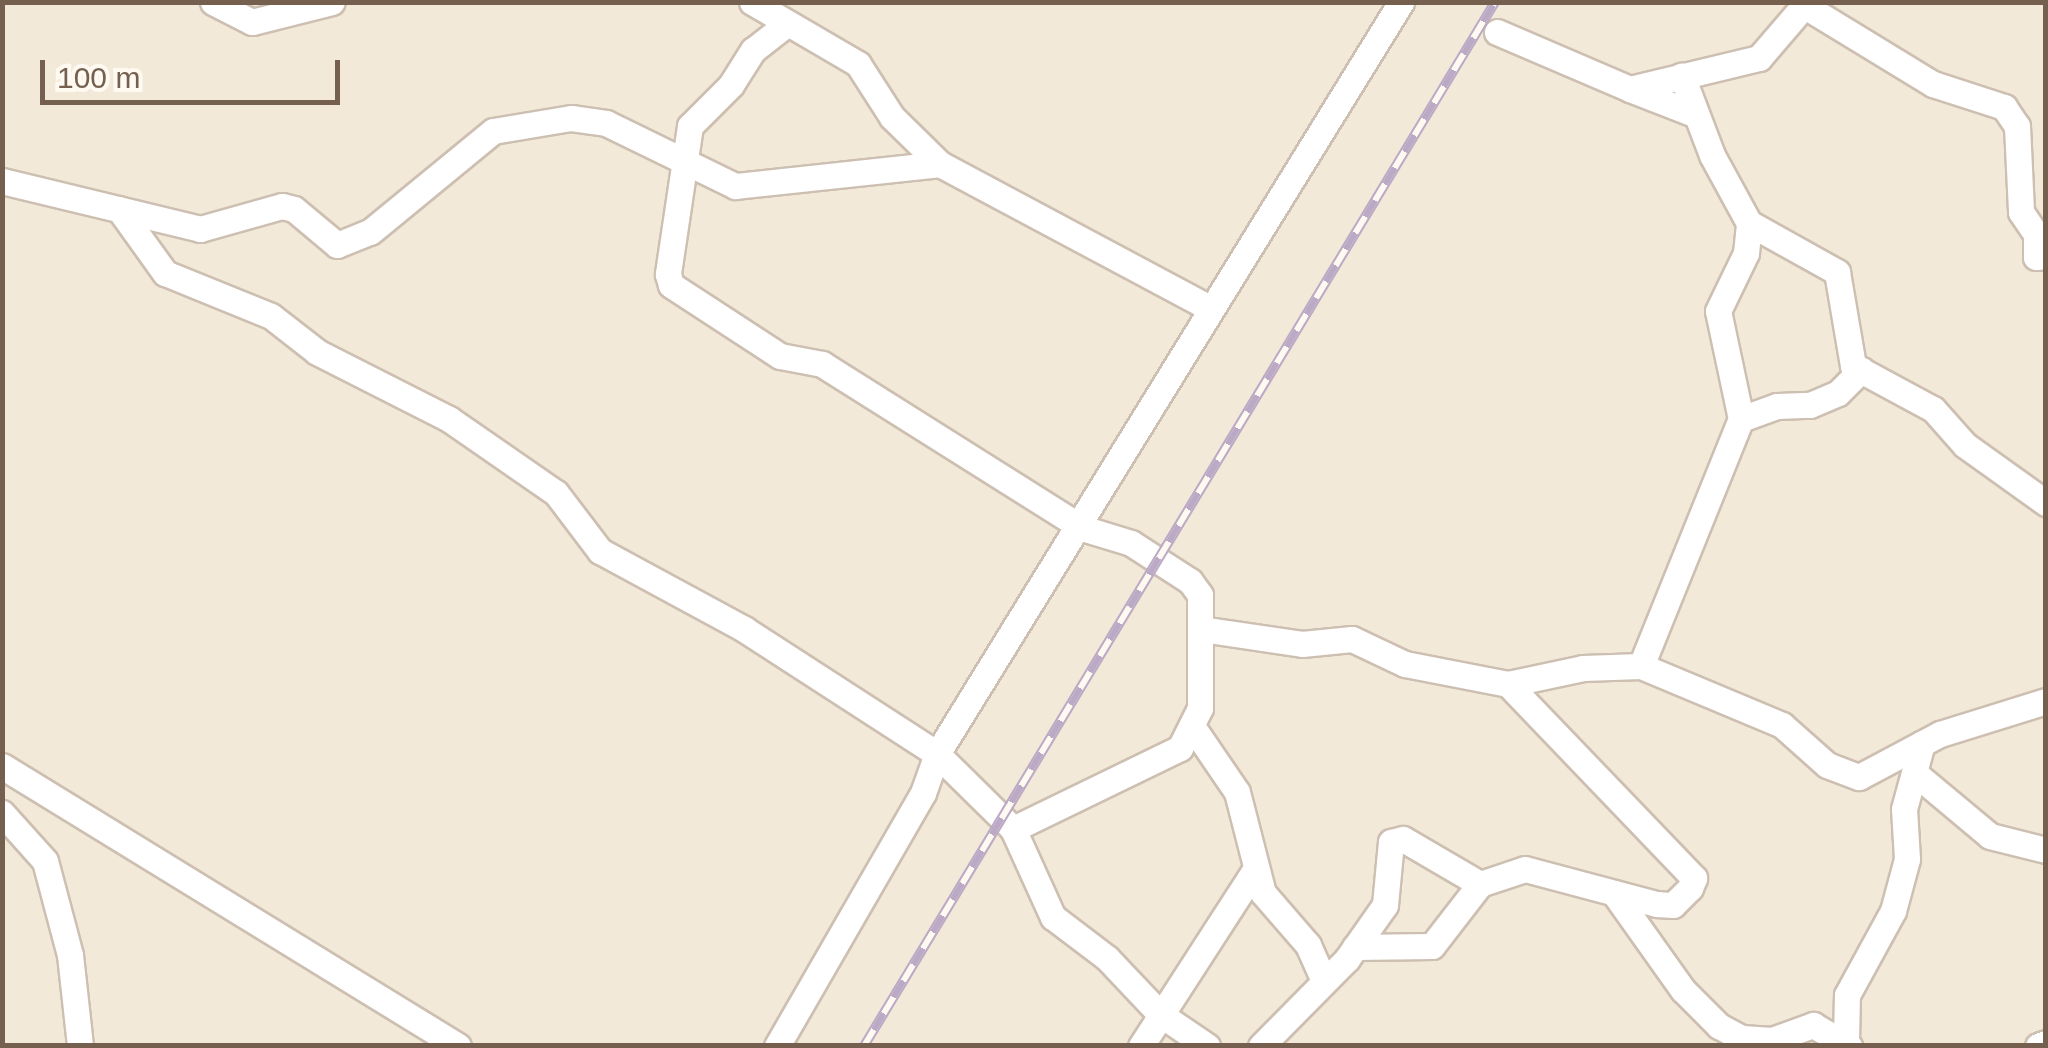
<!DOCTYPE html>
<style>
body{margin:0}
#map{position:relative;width:2048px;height:1048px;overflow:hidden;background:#fbf6eb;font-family:Arial,sans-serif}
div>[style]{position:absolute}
.residential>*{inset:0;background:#f2e9d9}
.roads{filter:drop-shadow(2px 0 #cdbfb1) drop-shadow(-2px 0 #cdbfb1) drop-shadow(0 2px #cdbfb1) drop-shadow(0 -2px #cdbfb1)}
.minor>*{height:25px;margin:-12.5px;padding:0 12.5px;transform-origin:12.5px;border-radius:12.5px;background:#fff}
.rail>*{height:10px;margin-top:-5px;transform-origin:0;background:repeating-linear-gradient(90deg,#fefaf1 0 19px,#bba9c5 0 38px);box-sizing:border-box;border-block:2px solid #bba9c5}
span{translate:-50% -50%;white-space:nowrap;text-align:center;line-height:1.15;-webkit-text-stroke:8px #fefaf1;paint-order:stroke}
.frame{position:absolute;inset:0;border:5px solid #75604f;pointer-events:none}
.scale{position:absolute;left:40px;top:60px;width:300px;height:45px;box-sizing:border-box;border:5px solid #75604f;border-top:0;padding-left:12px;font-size:30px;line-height:35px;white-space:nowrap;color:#75604f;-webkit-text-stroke:8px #fefaf1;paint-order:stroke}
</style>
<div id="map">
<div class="residential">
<div style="clip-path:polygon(3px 3px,2045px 3px,2045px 1045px,3px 1045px)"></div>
</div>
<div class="roads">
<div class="minor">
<div style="left:213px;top:2px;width:44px;rotate:27.1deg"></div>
<div style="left:252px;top:22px;width:82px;rotate:-14deg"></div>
<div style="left:752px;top:2px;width:123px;rotate:30.3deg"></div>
<div style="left:858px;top:64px;width:63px;rotate:57.3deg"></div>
<div style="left:892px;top:117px;width:67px;rotate:44.4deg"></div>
<div style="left:940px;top:164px;width:307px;rotate:28.1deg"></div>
<div style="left:1805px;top:6px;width:150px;rotate:31.4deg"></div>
<div style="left:1933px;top:84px;width:75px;rotate:17.9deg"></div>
<div style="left:2004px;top:107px;width:23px;rotate:56deg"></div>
<div style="left:2017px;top:126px;width:86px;rotate:87.3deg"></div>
<div style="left:2021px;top:212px;width:27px;rotate:56deg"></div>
<div style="left:2036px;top:234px;width:23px;rotate:90deg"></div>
<div style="left:2036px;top:257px;width:10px;rotate:-6deg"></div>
<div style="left:784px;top:26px;width:39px;rotate:142deg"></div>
<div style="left:753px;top:50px;width:41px;rotate:122.2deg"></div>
<div style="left:731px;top:85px;width:58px;rotate:135deg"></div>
<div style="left:690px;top:126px;width:150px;rotate:98.5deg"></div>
<div style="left:668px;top:274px;width:11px;rotate:75deg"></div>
<div style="left:671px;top:285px;width:130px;rotate:33.1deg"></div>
<div style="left:780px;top:356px;width:43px;rotate:10.8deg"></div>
<div style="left:822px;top:364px;width:307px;rotate:32.2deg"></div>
<div style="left:1082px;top:528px;width:51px;rotate:17deg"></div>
<div style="left:1131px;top:543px;width:70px;rotate:32.8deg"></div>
<div style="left:1190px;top:581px;width:17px;rotate:54deg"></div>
<div style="left:1200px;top:595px;width:113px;rotate:90deg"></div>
<div style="left:1200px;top:708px;width:45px;rotate:116.6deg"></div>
<div style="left:1180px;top:748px;width:186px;rotate:154.1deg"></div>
<div style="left:1497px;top:32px;width:145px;rotate:23.2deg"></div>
<div style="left:1630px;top:89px;width:133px;rotate:-13.5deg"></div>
<div style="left:1759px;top:58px;width:74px;rotate:-49.4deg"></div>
<div style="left:1630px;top:89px;width:69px;rotate:21.3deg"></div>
<div style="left:2px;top:181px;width:204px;rotate:13.6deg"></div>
<div style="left:200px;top:229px;width:85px;rotate:-15.7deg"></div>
<div style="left:282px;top:206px;width:12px;rotate:14deg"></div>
<div style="left:294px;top:209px;width:56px;rotate:39.9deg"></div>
<div style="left:337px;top:245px;width:35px;rotate:-22deg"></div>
<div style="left:370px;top:232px;width:159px;rotate:-39.4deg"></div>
<div style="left:493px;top:131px;width:79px;rotate:-9.5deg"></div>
<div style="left:571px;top:118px;width:35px;rotate:8deg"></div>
<div style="left:606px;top:123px;width:144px;rotate:26deg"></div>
<div style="left:735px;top:186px;width:206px;rotate:-6.1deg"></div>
<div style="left:119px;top:209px;width:79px;rotate:54.3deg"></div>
<div style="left:165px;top:273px;width:114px;rotate:22.1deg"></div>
<div style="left:271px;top:316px;width:58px;rotate:38deg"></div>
<div style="left:317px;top:352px;width:148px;rotate:26.9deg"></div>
<div style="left:449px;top:419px;width:130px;rotate:34.7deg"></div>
<div style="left:556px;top:493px;width:73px;rotate:52.8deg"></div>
<div style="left:600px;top:551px;width:164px;rotate:28.4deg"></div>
<div style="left:744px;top:629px;width:230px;rotate:32.9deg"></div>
<div style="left:937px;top:754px;width:107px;rotate:44.6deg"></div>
<div style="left:1013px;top:829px;width:97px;rotate:65.6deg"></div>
<div style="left:1053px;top:917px;width:68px;rotate:37.2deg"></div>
<div style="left:1107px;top:958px;width:77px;rotate:46.6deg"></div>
<div style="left:1160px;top:1014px;width:57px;rotate:34.2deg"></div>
<div style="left:1749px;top:223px;width:101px;rotate:29.1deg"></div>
<div style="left:1837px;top:272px;width:95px;rotate:80.3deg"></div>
<div style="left:1853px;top:366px;width:91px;rotate:28.3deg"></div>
<div style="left:1933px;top:409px;width:48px;rotate:48.4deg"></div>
<div style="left:1965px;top:445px;width:100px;rotate:35.6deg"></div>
<div style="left:1741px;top:419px;width:38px;rotate:-20deg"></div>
<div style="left:1777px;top:406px;width:33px;rotate:-2deg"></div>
<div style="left:1810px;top:405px;width:30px;rotate:-23deg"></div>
<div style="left:1838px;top:393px;width:33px;rotate:-45deg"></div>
<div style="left:1201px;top:629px;width:102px;rotate:8.4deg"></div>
<div style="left:1302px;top:644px;width:50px;rotate:-5.7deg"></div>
<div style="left:1352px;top:639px;width:59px;rotate:25.3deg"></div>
<div style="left:1405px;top:664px;width:105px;rotate:11deg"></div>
<div style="left:1508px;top:684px;width:77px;rotate:-12deg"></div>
<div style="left:1583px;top:668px;width:58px;rotate:-2deg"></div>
<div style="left:1641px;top:666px;width:153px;rotate:22.7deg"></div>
<div style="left:1782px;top:725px;width:60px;rotate:41.6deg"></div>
<div style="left:1827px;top:765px;width:34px;rotate:21deg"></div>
<div style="left:1859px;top:777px;width:92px;rotate:-28deg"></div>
<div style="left:1940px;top:734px;width:111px;rotate:-17.3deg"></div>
<div style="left:1641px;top:666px;width:266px;rotate:-68deg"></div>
<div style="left:1741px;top:419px;width:110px;rotate:-102deg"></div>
<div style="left:1718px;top:311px;width:64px;rotate:-64.2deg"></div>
<div style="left:1746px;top:253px;width:30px;rotate:-84deg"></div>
<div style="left:1749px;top:223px;width:77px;rotate:-118.6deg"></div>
<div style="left:1712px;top:155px;width:85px;rotate:-110.8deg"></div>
<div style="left:1194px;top:729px;width:76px;rotate:55.7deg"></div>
<div style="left:1237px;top:792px;width:104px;rotate:75.6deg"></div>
<div style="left:1263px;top:893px;width:69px;rotate:49.1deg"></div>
<div style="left:1308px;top:945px;width:39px;rotate:66deg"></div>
<div style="left:2px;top:766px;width:535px;rotate:31.55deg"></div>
<div style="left:1917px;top:775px;width:95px;rotate:39.9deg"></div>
<div style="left:1990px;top:836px;width:58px;rotate:14deg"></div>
<div style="left:2px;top:813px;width:64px;rotate:48.1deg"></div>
<div style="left:45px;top:861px;width:97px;rotate:75.1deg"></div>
<div style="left:70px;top:955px;width:92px;rotate:83.7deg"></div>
<div style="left:1614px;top:893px;width:119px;rotate:54.6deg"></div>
<div style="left:1683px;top:990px;width:51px;rotate:45deg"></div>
<div style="left:1719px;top:1026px;width:26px;rotate:28deg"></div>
<div style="left:1742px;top:1038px;width:30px;rotate:4deg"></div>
<div style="left:1772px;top:1040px;width:44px;rotate:-20.1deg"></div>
<div style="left:1813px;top:1025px;width:42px;rotate:30.3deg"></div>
<div style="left:1355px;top:947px;width:77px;rotate:-0.7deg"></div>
<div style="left:1432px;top:946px;width:78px;rotate:-52.3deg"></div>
<div style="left:1480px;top:884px;width:47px;rotate:-18.4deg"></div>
<div style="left:1525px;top:869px;width:137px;rotate:14.9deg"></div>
<div style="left:1657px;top:904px;width:16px;rotate:4deg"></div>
<div style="left:1673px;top:905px;width:24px;rotate:-45deg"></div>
<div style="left:1690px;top:888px;width:11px;rotate:-68deg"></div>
<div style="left:1694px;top:878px;width:269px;rotate:-133.8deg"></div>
<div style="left:1846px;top:1041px;width:46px;rotate:-88.8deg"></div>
<div style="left:1847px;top:995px;width:96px;rotate:-61.3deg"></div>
<div style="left:1893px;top:911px;width:54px;rotate:-74.9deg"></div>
<div style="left:1907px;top:859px;width:50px;rotate:-93.4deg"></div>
<div style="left:1904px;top:809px;width:68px;rotate:-74.7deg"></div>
<div style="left:777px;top:1046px;width:292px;rotate:-60deg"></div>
<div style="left:923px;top:793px;width:41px;rotate:-70.3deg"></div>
<div style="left:937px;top:754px;width:884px;rotate:-58.32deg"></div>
<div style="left:1141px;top:1046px;width:212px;rotate:-57.1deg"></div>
<div style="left:1261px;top:1046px;width:122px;rotate:-45.3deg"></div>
<div style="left:1347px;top:959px;width:66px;rotate:-54.9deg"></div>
<div style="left:1385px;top:905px;width:63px;rotate:-84.6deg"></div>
<div style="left:1391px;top:842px;width:12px;rotate:-14deg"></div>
<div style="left:1403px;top:839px;width:89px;rotate:30.3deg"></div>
<div style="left:2038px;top:1046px;width:9px;rotate:-21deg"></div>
</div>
</div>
<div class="rail">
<div style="left:864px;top:1046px;width:1220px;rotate:-58.85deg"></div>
</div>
<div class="frame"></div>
<div class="scale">100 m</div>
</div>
